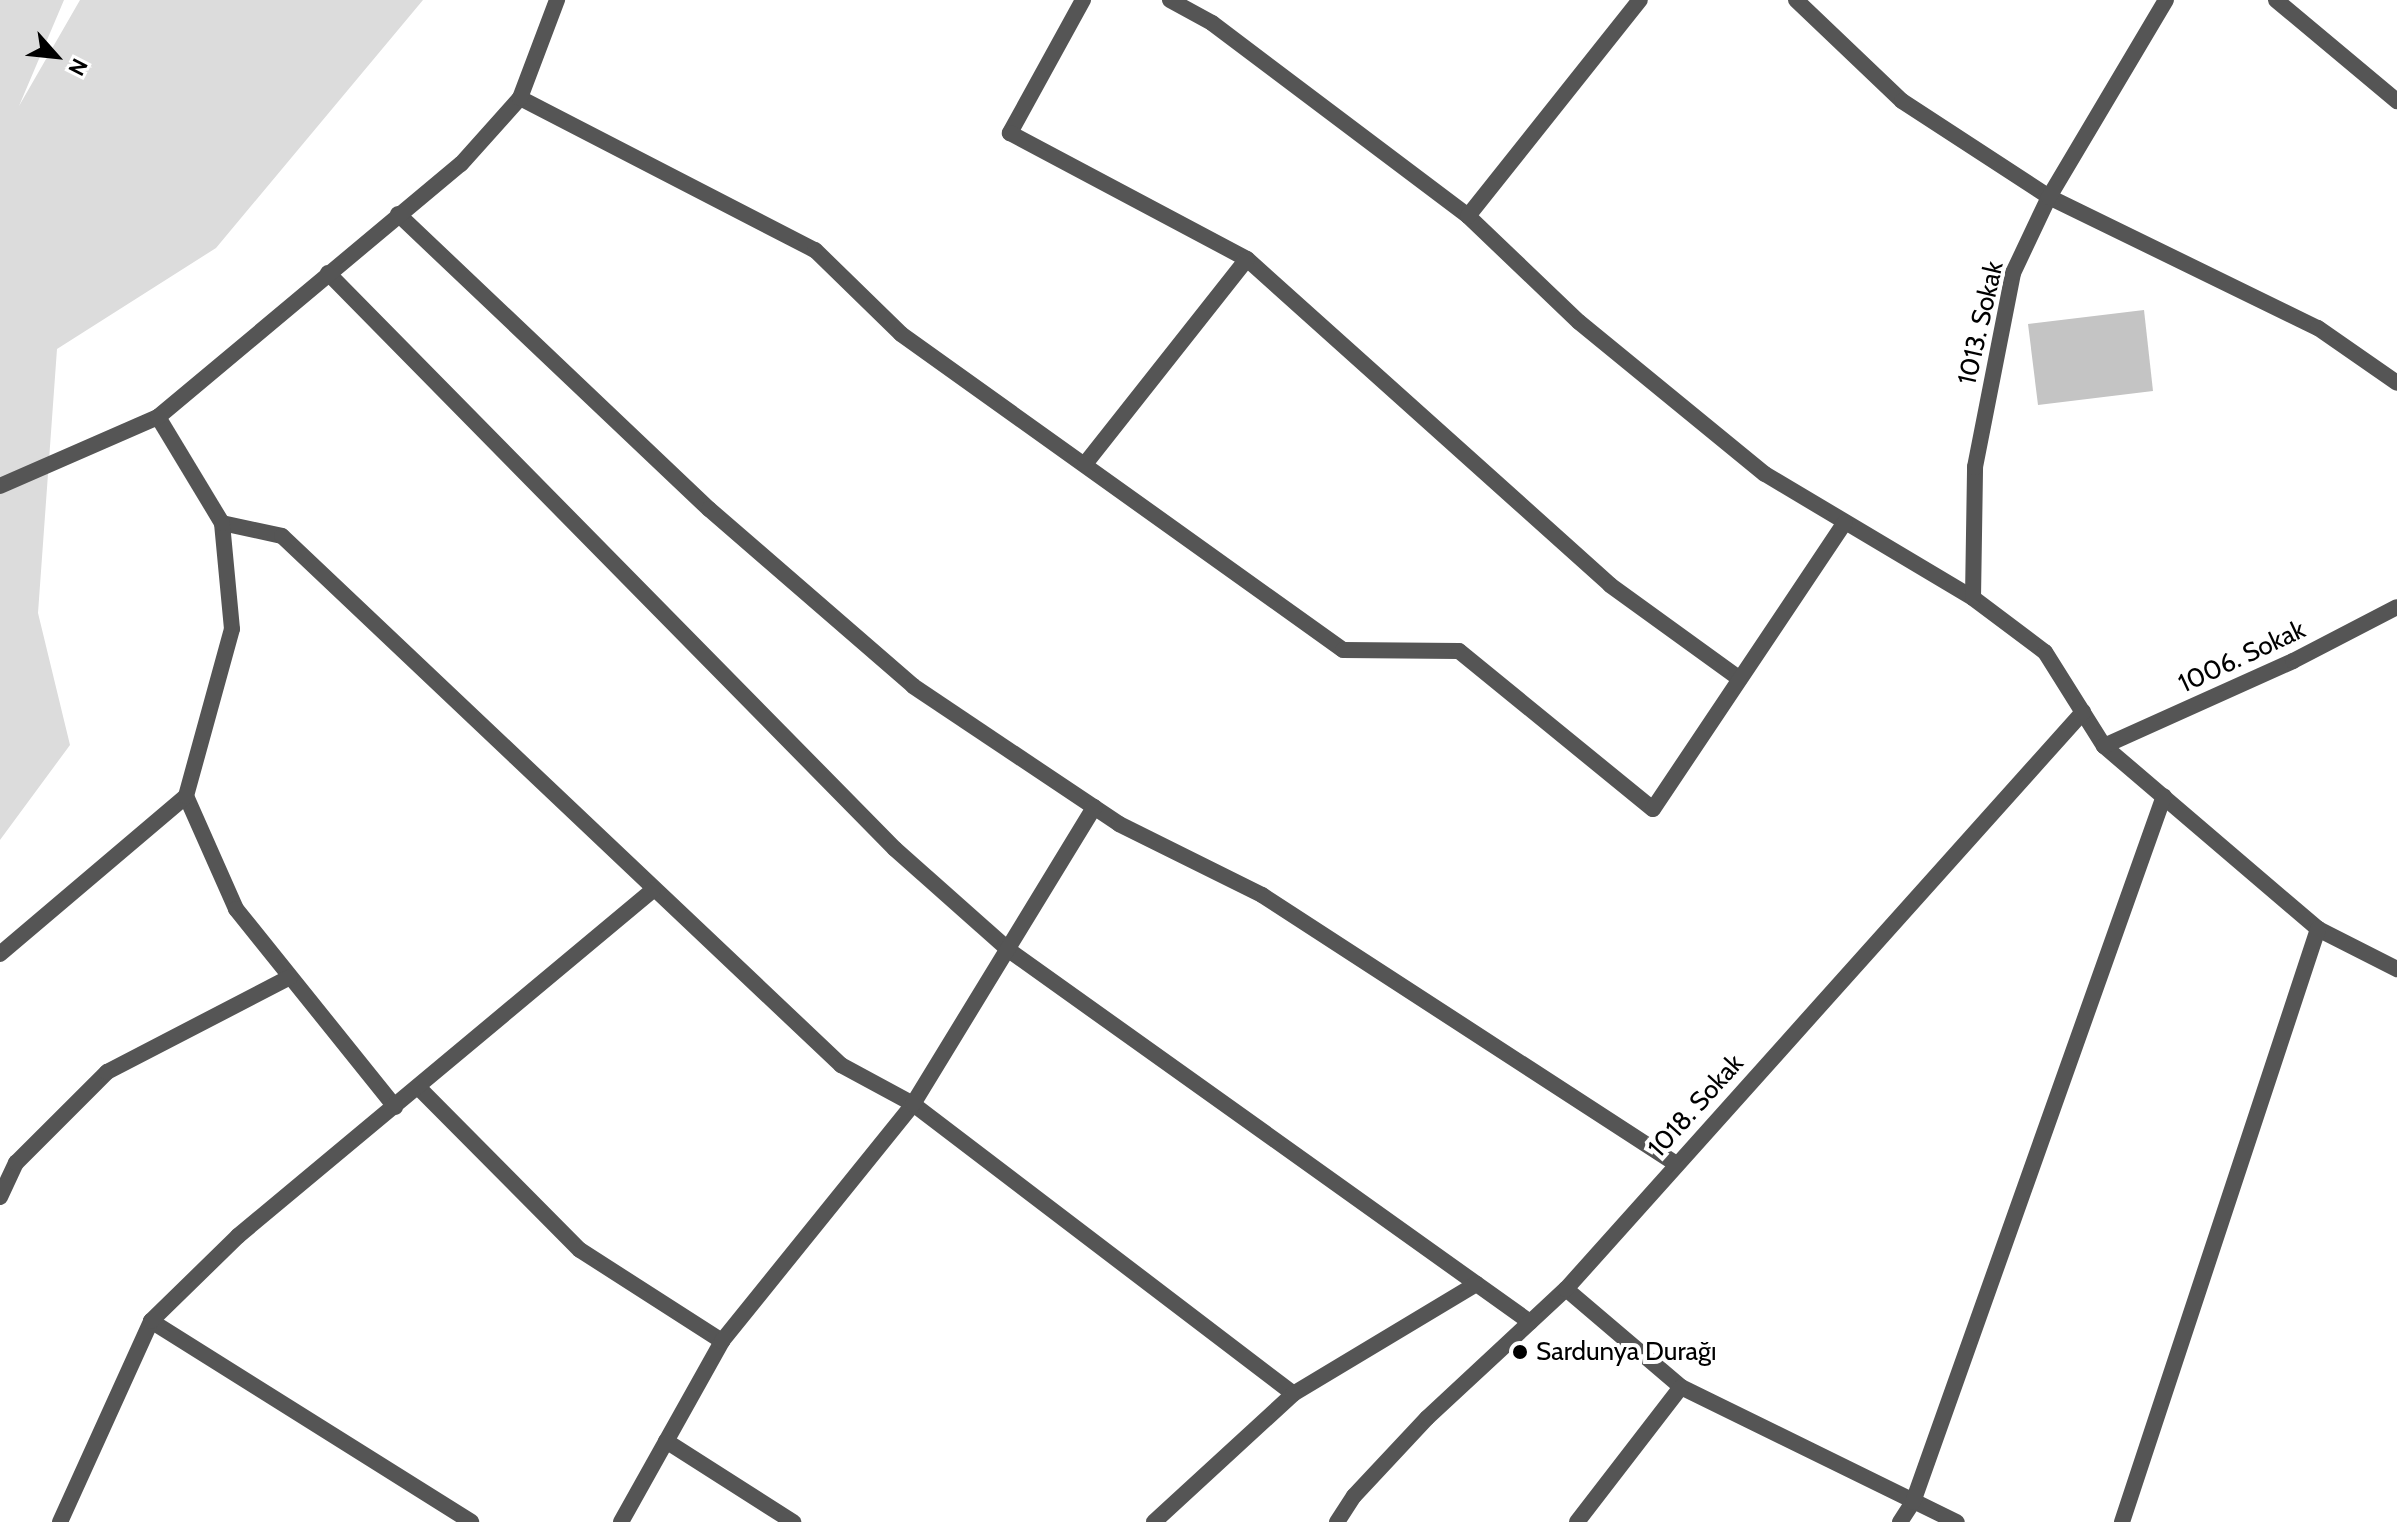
<!DOCTYPE html>
<meta charset="utf-8">
<style>
body{margin:0}
#map{position:relative;width:2397px;height:1522px;overflow:hidden;background:#fff;font-family:Cabin,sans-serif}
div>[style]{position:absolute}
.green>*{inset:0;background:#dcdcdc}
.building>*{inset:0;background:#c4c4c4}
.minor>*{height:16px;margin:-8px;padding:0 8px;transform-origin:8px;border-radius:8px;background:#555}
.tertiary>*{height:16px;margin:-8px;padding:0 8px;transform-origin:8px;border-radius:8px;background:#555}
.dots>*{width:22px;height:22px;translate:-50% -50%;box-sizing:border-box;border:4px solid #fff;border-radius:50%}
span{translate:-50% -50%;white-space:nowrap;text-align:center;line-height:1.15;-webkit-text-stroke:8px #fff;paint-order:stroke}
.street-label{font-size:26px;color:#000}
.poi-label{font-size:26px;color:#000}
.left{translate:0 -50%;text-align:left}
.north{position:absolute;left:16px;top:16px;width:80px;height:80px;-webkit-text-stroke:6px #fff;paint-order:stroke;rotate:117deg;font-size:22px;font-weight:700;line-height:32px;text-align:center;color:#000}
.north::after{content:'';display:block;margin:auto;width:28px;height:36px;background:#000;clip-path:polygon(50% 0,100% 100%,50% 72%,0 100%)}
</style>
<div id="map">
<div class="green">
<div style="clip-path:polygon(0 0,64px 0,19px 106px,80px 0,423px 0,216px 248px,57px 349px,38px 613px,70px 745px,0 840px)"></div>
</div>
<div class="building">
<div style="clip-path:polygon(2144px 310px,2153px 391px,2038px 405px,2028px 324px)"></div>
</div>
<div class="minor">
<div style="left:1083px;top:0;width:152px;rotate:118.8deg"></div>
<div style="left:1010px;top:133px;width:268px;rotate:28deg"></div>
<div style="left:1247px;top:259px;width:488px;rotate:41.9deg"></div>
<div style="left:1610px;top:585px;width:160px;rotate:35.9deg"></div>
<div style="left:1170px;top:0;width:48px;rotate:28.7deg"></div>
<div style="left:1212px;top:23px;width:321px;rotate:37deg"></div>
<div style="left:1468px;top:216px;width:153px;rotate:43.7deg"></div>
<div style="left:1579px;top:322px;width:240px;rotate:39.3deg"></div>
<div style="left:1765px;top:474px;width:242px;rotate:30.8deg"></div>
<div style="left:1973px;top:598px;width:90px;rotate:36.9deg"></div>
<div style="left:2045px;top:652px;width:111px;rotate:57.9deg"></div>
<div style="left:2104px;top:746px;width:282px;rotate:40.5deg"></div>
<div style="left:2318px;top:929px;width:89px;rotate:26.9deg"></div>
<div style="left:1796px;top:0;width:146px;rotate:43.6deg"></div>
<div style="left:1902px;top:101px;width:176px;rotate:33.1deg"></div>
<div style="left:2049px;top:197px;width:299px;rotate:26deg"></div>
<div style="left:2318px;top:328px;width:96px;rotate:34.8deg"></div>
<div style="left:2276px;top:0;width:158px;rotate:39.9deg"></div>
<div style="left:520px;top:98px;width:332px;rotate:27.3deg"></div>
<div style="left:815px;top:250px;width:120px;rotate:44.3deg"></div>
<div style="left:901px;top:334px;width:543px;rotate:35.56deg"></div>
<div style="left:1343px;top:650px;width:116px;rotate:0.5deg"></div>
<div style="left:1459px;top:651px;width:250px;rotate:39.2deg"></div>
<div style="left:1653px;top:809px;width:345px;rotate:-56.2deg"></div>
<div style="left:398px;top:214px;width:429px;rotate:43.5deg"></div>
<div style="left:709px;top:509px;width:270px;rotate:40.9deg"></div>
<div style="left:913px;top:686px;width:248px;rotate:33.8deg"></div>
<div style="left:1119px;top:824px;width:160px;rotate:26.4deg"></div>
<div style="left:1262px;top:895px;width:494px;rotate:33deg"></div>
<div style="left:1468px;top:216px;width:276px;rotate:-51.5deg"></div>
<div style="left:328px;top:273px;width:808px;rotate:45.45deg"></div>
<div style="left:895px;top:849px;width:154px;rotate:41.6deg"></div>
<div style="left:1010px;top:951px;width:639px;rotate:35.51deg"></div>
<div style="left:1085px;top:464px;width:261px;rotate:-51.7deg"></div>
<div style="left:0;top:486px;width:172px;rotate:-23.6deg"></div>
<div style="left:222px;top:523px;width:61px;rotate:12.2deg"></div>
<div style="left:282px;top:536px;width:770px;rotate:43.42deg"></div>
<div style="left:841px;top:1065px;width:82px;rotate:28.4deg"></div>
<div style="left:913px;top:1104px;width:478px;rotate:37.3deg"></div>
<div style="left:1973px;top:598px;width:131px;rotate:-89.1deg"></div>
<div style="left:1975px;top:467px;width:198px;rotate:-78.9deg"></div>
<div style="left:2013px;top:273px;width:84px;rotate:-64.7deg"></div>
<div style="left:2049px;top:197px;width:229px;rotate:-59.3deg"></div>
<div style="left:2104px;top:746px;width:207px;rotate:-24.2deg"></div>
<div style="left:2293px;top:661px;width:117px;rotate:-27.4deg"></div>
<div style="left:186px;top:796px;width:124px;rotate:66.1deg"></div>
<div style="left:236px;top:909px;width:254px;rotate:51.2deg"></div>
<div style="left:0;top:954px;width:244px;rotate:-40.3deg"></div>
<div style="left:186px;top:796px;width:173px;rotate:-74.6deg"></div>
<div style="left:232px;top:629px;width:106px;rotate:-95.4deg"></div>
<div style="left:222px;top:523px;width:124px;rotate:-121.1deg"></div>
<div style="left:158px;top:417px;width:395px;rotate:-39.9deg"></div>
<div style="left:461px;top:164px;width:89px;rotate:-48.2deg"></div>
<div style="left:520px;top:98px;width:105px;rotate:-69.3deg"></div>
<div style="left:419px;top:1088px;width:228px;rotate:45.2deg"></div>
<div style="left:580px;top:1250px;width:169px;rotate:32.7deg"></div>
<div style="left:0;top:1197px;width:38px;rotate:-65deg"></div>
<div style="left:16px;top:1163px;width:129px;rotate:-45deg"></div>
<div style="left:107px;top:1072px;width:206px;rotate:-27.4deg"></div>
<div style="left:1566px;top:1289px;width:151px;rotate:40.4deg"></div>
<div style="left:1681px;top:1387px;width:307px;rotate:26.1deg"></div>
<div style="left:151px;top:1321px;width:378px;rotate:32.1deg"></div>
<div style="left:666px;top:1441px;width:151px;rotate:32.5deg"></div>
<div style="left:60px;top:1522px;width:221px;rotate:-65.6deg"></div>
<div style="left:151px;top:1321px;width:122px;rotate:-44.3deg"></div>
<div style="left:238px;top:1236px;width:540px;rotate:-39.82deg"></div>
<div style="left:621px;top:1522px;width:207px;rotate:-60.8deg"></div>
<div style="left:722px;top:1341px;width:304px;rotate:-51.1deg"></div>
<div style="left:913px;top:1104px;width:348px;rotate:-58.6deg"></div>
<div style="left:1154px;top:1522px;width:189px;rotate:-42.6deg"></div>
<div style="left:1293px;top:1394px;width:214px;rotate:-31deg"></div>
<div style="left:1577px;top:1522px;width:170px;rotate:-52.4deg"></div>
<div style="left:1900px;top:1522px;width:24px;rotate:-57deg"></div>
<div style="left:1913px;top:1502px;width:749px;rotate:-70.43deg"></div>
<div style="left:2122px;top:1522px;width:625px;rotate:-71.71deg"></div>
</div>
<div class="tertiary">
<div style="left:1337px;top:1522px;width:31px;rotate:-57deg"></div>
<div style="left:1354px;top:1496px;width:107px;rotate:-46.9deg"></div>
<div style="left:1427px;top:1418px;width:190px;rotate:-42.9deg"></div>
<div style="left:1566px;top:1289px;width:775px;rotate:-48.14deg"></div>
</div>
<div class="dots">
<div style="left:1520px;top:1352px;background:#000"></div>
</div>
<div class="street-label">
<span style="left:1981px;top:323px;rotate:-77deg">1013. Sokak</span>
<span style="left:2242px;top:657px;rotate:-25deg">1006. Sokak</span>
<span style="left:1696px;top:1106px;rotate:-48deg">1018. Sokak</span>
</div>
<div class="poi-label">
<span class="left" style="left:1536px;top:1352px">Sardunya Durağı</span>
</div>
<div class="north">N</div>
</div>
